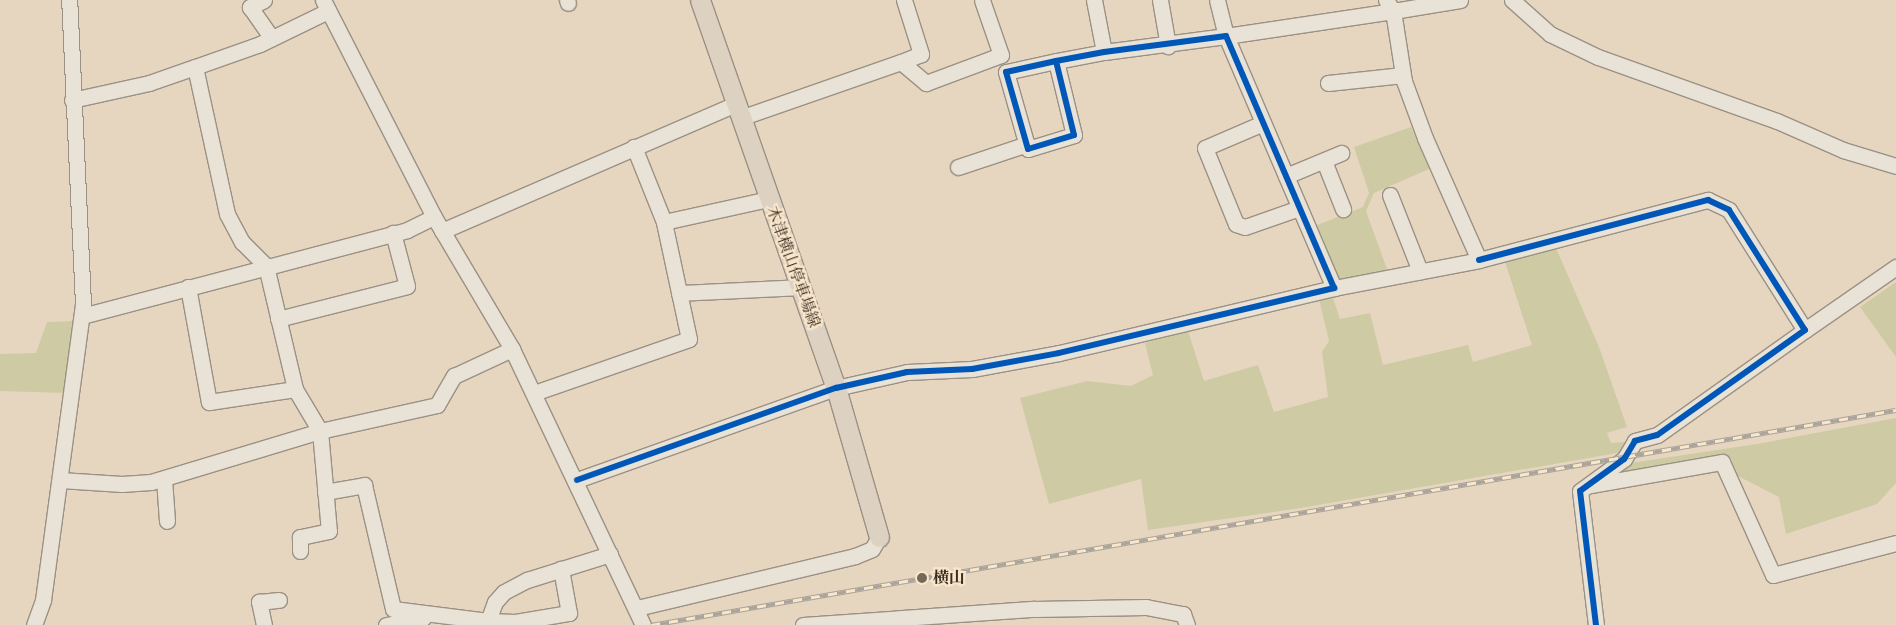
<!DOCTYPE html>
<meta charset="utf-8">
<style>
body{margin:0}
#map{position:relative;width:1896px;height:625px;overflow:hidden;background:#e6d6c0;font-family:"EB Garamond","Noto Serif JP",serif}
div>[style]{position:absolute}
.green>*{inset:0;background:#cecaa4}
.roads{filter:drop-shadow(1px 0 #9b9183) drop-shadow(-1px 0 #9b9183) drop-shadow(0 1px #9b9183) drop-shadow(0 -1px #9b9183)}
.minor>*{height:15px;margin:-7.5px;padding:0 7.5px;transform-origin:7.5px;border-radius:7.5px;background:#e9e2d7}
.major>*{height:19px;margin:-9.5px;padding:0 9.5px;transform-origin:9.5px;border-radius:9.5px;background:#ddd2c2}
.rail>*{height:5px;margin-top:-2.5px;transform-origin:0;background:repeating-linear-gradient(90deg,#f9e7cc 0 9px,#aba49b 0 18px);box-sizing:border-box;border-block:1px solid #aba49b}
.cycleway>*{height:6px;margin:-3px;padding:0 3px;transform-origin:3px;border-radius:3px;background:#0057b8}
.dots>*{width:14px;height:14px;translate:-50% -50%;box-sizing:border-box;border:2px solid #f9e7cc;border-radius:50%}
span{translate:-50% -50%;white-space:nowrap;text-align:center;line-height:1.15;-webkit-text-stroke:4.5px #f9e7cc;paint-order:stroke}
.street-label{font-size:16px;color:#3a2c22}
.poi-label{font-size:16px;color:#3a2c22;font-weight:700}
.left{translate:0 -50%;text-align:left}
</style>
<div id="map">
<div class="green">
<div style="clip-path:polygon(1411px 127px,1429px 169px,1374px 193px,1366px 211px,1388px 272px,1340px 283px,1315px 226px,1363px 207px,1369px 193px,1354px 147px)"></div>
<div style="clip-path:polygon(1556px 248px,1599px 347px,1627px 427px,1607px 433px,1611px 443px,1625px 442px,1623px 452px,1301px 508px,1148px 530px,1141px 479px,1049px 504px,1020px 398px,1087px 381px,1131px 386px,1153px 375px,1145px 343px,1188px 331px,1204px 381px,1258px 365px,1274px 412px,1328px 397px,1322px 352px,1329px 341px,1319px 299px,1332px 295px,1340px 319px,1370px 313px,1383px 365px,1468px 345px,1473px 362px,1532px 345px,1505px 262px)"></div>
<div style="clip-path:polygon(1896px 282px,1896px 357px,1860px 307px)"></div>
<div style="clip-path:polygon(76px 321px,66px 393px,0 391px,0 354px,36px 353px,47px 322px)"></div>
<div style="clip-path:polygon(1896px 418px,1896px 483px,1877px 504px,1786px 534px,1779px 497px,1734px 474px,1731px 457px,1602px 480px,1624px 464px,1757px 444px)"></div>
</div>
<div class="roads">
<div class="minor">
<div style="left:264px;top:0;width:16px;rotate:153deg"></div>
<div style="left:250px;top:7px;width:38px;rotate:55deg"></div>
<div style="left:323px;top:0;width:244px;rotate:62.9deg"></div>
<div style="left:434px;top:217px;width:153px;rotate:59.4deg"></div>
<div style="left:512px;top:349px;width:306px;rotate:64.6deg"></div>
<div style="left:567px;top:0;width:3px;rotate:72deg"></div>
<div style="left:904px;top:0;width:57px;rotate:72.5deg"></div>
<div style="left:921px;top:54px;width:22px;rotate:158deg"></div>
<div style="left:901px;top:62px;width:33px;rotate:40deg"></div>
<div style="left:926px;top:83px;width:80px;rotate:-20.5deg"></div>
<div style="left:1001px;top:55px;width:58px;rotate:-109.1deg"></div>
<div style="left:1094px;top:0;width:53px;rotate:79.1deg"></div>
<div style="left:1160px;top:0;width:47px;rotate:80.1deg"></div>
<div style="left:1217px;top:0;width:37px;rotate:76deg"></div>
<div style="left:1226px;top:36px;width:169px;rotate:-8.5deg"></div>
<div style="left:1393px;top:11px;width:13px;rotate:-122deg"></div>
<div style="left:1512px;top:0;width:51px;rotate:41.8deg"></div>
<div style="left:1550px;top:34px;width:53px;rotate:25.6deg"></div>
<div style="left:1598px;top:57px;width:190px;rotate:19.7deg"></div>
<div style="left:1777px;top:121px;width:72px;rotate:23.7deg"></div>
<div style="left:1843px;top:150px;width:55px;rotate:16.8deg"></div>
<div style="left:195px;top:67px;width:150px;rotate:77.7deg"></div>
<div style="left:227px;top:214px;width:32px;rotate:62deg"></div>
<div style="left:242px;top:242px;width:34px;rotate:45deg"></div>
<div style="left:266px;top:266px;width:126px;rotate:76.7deg"></div>
<div style="left:295px;top:389px;width:49px;rotate:59.2deg"></div>
<div style="left:320px;top:431px;width:120px;rotate:-12.5deg"></div>
<div style="left:437px;top:405px;width:34px;rotate:-60deg"></div>
<div style="left:454px;top:376px;width:64px;rotate:-25deg"></div>
<div style="left:1328px;top:83px;width:75px;rotate:-6.1deg"></div>
<div style="left:72px;top:100px;width:79px;rotate:-12.4deg"></div>
<div style="left:149px;top:83px;width:49px;rotate:-19.2deg"></div>
<div style="left:195px;top:67px;width:69px;rotate:-19.5deg"></div>
<div style="left:260px;top:44px;width:76px;rotate:-25.9deg"></div>
<div style="left:740px;top:118px;width:170px;rotate:-19.2deg"></div>
<div style="left:1263px;top:123px;width:63px;rotate:156.7deg"></div>
<div style="left:1205px;top:148px;width:82px;rotate:67.8deg"></div>
<div style="left:1236px;top:224px;width:9px;rotate:18deg"></div>
<div style="left:1245px;top:227px;width:57px;rotate:-19.4deg"></div>
<div style="left:1324px;top:161px;width:52px;rotate:68.4deg"></div>
<div style="left:958px;top:167px;width:73px;rotate:-18.4deg"></div>
<div style="left:1286px;top:176px;width:60px;rotate:-22.7deg"></div>
<div style="left:1390px;top:195px;width:82px;rotate:68.5deg"></div>
<div style="left:664px;top:222px;width:107px;rotate:-12.4deg"></div>
<div style="left:442px;top:231px;width:319px;rotate:-23.4deg"></div>
<div style="left:1479px;top:260px;width:237px;rotate:-14.7deg"></div>
<div style="left:1708px;top:200px;width:23px;rotate:25deg"></div>
<div style="left:1729px;top:210px;width:142px;rotate:57.7deg"></div>
<div style="left:1805px;top:330px;width:181px;rotate:144.6deg"></div>
<div style="left:1657px;top:435px;width:23px;rotate:165deg"></div>
<div style="left:1635px;top:441px;width:21px;rotate:121deg"></div>
<div style="left:1624px;top:459px;width:54px;rotate:144deg"></div>
<div style="left:1580px;top:491px;width:135px;rotate:83.2deg"></div>
<div style="left:188px;top:287px;width:117px;rotate:79.7deg"></div>
<div style="left:209px;top:402px;width:87px;rotate:-8.6deg"></div>
<div style="left:1334px;top:288px;width:148px;rotate:-10.9deg"></div>
<div style="left:1479px;top:260px;width:133px;rotate:-113.9deg"></div>
<div style="left:1425px;top:138px;width:61px;rotate:-110.2deg"></div>
<div style="left:1404px;top:81px;width:71px;rotate:-98.9deg"></div>
<div style="left:1393px;top:11px;width:68px;rotate:-9.3deg"></div>
<div style="left:679px;top:293px;width:121px;rotate:-2.8deg"></div>
<div style="left:82px;top:316px;width:336px;rotate:-14.8deg"></div>
<div style="left:407px;top:230px;width:30px;rotate:-26deg"></div>
<div style="left:278px;top:319px;width:133px;rotate:-14.3deg"></div>
<div style="left:407px;top:286px;width:55px;rotate:-104.8deg"></div>
<div style="left:1805px;top:330px;width:111px;rotate:-34.7deg"></div>
<div style="left:534px;top:393px;width:164px;rotate:-19.2deg"></div>
<div style="left:689px;top:339px;width:120px;rotate:-102.1deg"></div>
<div style="left:664px;top:222px;width:81px;rotate:-111.8deg"></div>
<div style="left:164px;top:479px;width:42px;rotate:85.9deg"></div>
<div style="left:60px;top:480px;width:62px;rotate:3.7deg"></div>
<div style="left:122px;top:484px;width:29px;rotate:-4deg"></div>
<div style="left:151px;top:482px;width:177px;rotate:-16.8deg"></div>
<div style="left:320px;top:431px;width:100px;rotate:84.9deg"></div>
<div style="left:329px;top:531px;width:30px;rotate:168deg"></div>
<div style="left:300px;top:537px;width:14px;rotate:90deg"></div>
<div style="left:577px;top:480px;width:275px;rotate:-19.6deg"></div>
<div style="left:836px;top:388px;width:73px;rotate:-12.7deg"></div>
<div style="left:907px;top:372px;width:65px;rotate:-2.6deg"></div>
<div style="left:972px;top:369px;width:88px;rotate:-10.4deg"></div>
<div style="left:1059px;top:353px;width:283px;rotate:-13.3deg"></div>
<div style="left:1334px;top:288px;width:274px;rotate:-113.2deg"></div>
<div style="left:1226px;top:36px;width:123px;rotate:172.5deg"></div>
<div style="left:1104px;top:52px;width:49px;rotate:169.4deg"></div>
<div style="left:1056px;top:61px;width:51px;rotate:167.6deg"></div>
<div style="left:1006px;top:72px;width:80px;rotate:74.1deg"></div>
<div style="left:1028px;top:149px;width:48px;rotate:-16.9deg"></div>
<div style="left:1074px;top:135px;width:76px;rotate:-103.7deg"></div>
<div style="left:1591px;top:485px;width:133px;rotate:-10deg"></div>
<div style="left:1722px;top:462px;width:124px;rotate:65.7deg"></div>
<div style="left:1773px;top:575px;width:127px;rotate:-14.6deg"></div>
<div style="left:325px;top:492px;width:40px;rotate:-10deg"></div>
<div style="left:364px;top:485px;width:127px;rotate:76.8deg"></div>
<div style="left:393px;top:609px;width:96px;rotate:7.2deg"></div>
<div style="left:488px;top:621px;width:20px;rotate:-70deg"></div>
<div style="left:495px;top:602px;width:13px;rotate:-48deg"></div>
<div style="left:504px;top:592px;width:26px;rotate:-28deg"></div>
<div style="left:527px;top:580px;width:87px;rotate:-17.4deg"></div>
<div style="left:637px;top:608px;width:224px;rotate:-13.4deg"></div>
<div style="left:855px;top:556px;width:18px;rotate:-22deg"></div>
<div style="left:872px;top:549px;width:14px;rotate:-60deg"></div>
<div style="left:488px;top:621px;width:27px;rotate:2deg"></div>
<div style="left:515px;top:622px;width:55px;rotate:-9.5deg"></div>
<div style="left:569px;top:613px;width:45px;rotate:-100.3deg"></div>
<div style="left:34px;top:625px;width:27px;rotate:-70deg"></div>
<div style="left:43px;top:600px;width:299px;rotate:-82.3deg"></div>
<div style="left:83px;top:304px;width:304px;rotate:-92.6deg"></div>
<div style="left:264px;top:625px;width:24px;rotate:-102deg"></div>
<div style="left:259px;top:602px;width:20px;rotate:-6deg"></div>
<div style="left:386px;top:625px;width:38px;rotate:-11deg"></div>
<div style="left:803px;top:625px;width:232px;rotate:-4deg"></div>
<div style="left:1034px;top:609px;width:112px;rotate:-1deg"></div>
<div style="left:1146px;top:607px;width:38px;rotate:11deg"></div>
<div style="left:1183px;top:614px;width:12px;rotate:70deg"></div>
</div>
<div class="major">
<div style="left:700px;top:0;width:411px;rotate:70.7deg"></div>
<div style="left:836px;top:388px;width:155px;rotate:73.9deg"></div>
</div>
</div>
<div class="rail">
<div style="left:651px;top:625px;width:1263px;rotate:-9.8deg"></div>
</div>
<div class="cycleway">
<div style="left:1479px;top:260px;width:237px;rotate:-14.7deg"></div>
<div style="left:1708px;top:200px;width:23px;rotate:25deg"></div>
<div style="left:1729px;top:210px;width:142px;rotate:57.7deg"></div>
<div style="left:1805px;top:330px;width:181px;rotate:144.6deg"></div>
<div style="left:1657px;top:435px;width:23px;rotate:165deg"></div>
<div style="left:1635px;top:441px;width:21px;rotate:121deg"></div>
<div style="left:1624px;top:459px;width:54px;rotate:144deg"></div>
<div style="left:1580px;top:491px;width:135px;rotate:83.2deg"></div>
<div style="left:577px;top:480px;width:275px;rotate:-19.6deg"></div>
<div style="left:836px;top:388px;width:73px;rotate:-12.7deg"></div>
<div style="left:907px;top:372px;width:65px;rotate:-2.6deg"></div>
<div style="left:972px;top:369px;width:88px;rotate:-10.4deg"></div>
<div style="left:1059px;top:353px;width:283px;rotate:-13.3deg"></div>
<div style="left:1334px;top:288px;width:274px;rotate:-113.2deg"></div>
<div style="left:1226px;top:36px;width:123px;rotate:172.5deg"></div>
<div style="left:1104px;top:52px;width:49px;rotate:169.4deg"></div>
<div style="left:1056px;top:61px;width:51px;rotate:167.6deg"></div>
<div style="left:1006px;top:72px;width:80px;rotate:74.1deg"></div>
<div style="left:1028px;top:149px;width:48px;rotate:-16.9deg"></div>
<div style="left:1074px;top:135px;width:76px;rotate:-103.7deg"></div>
</div>
<div class="dots">
<div style="left:922px;top:578px;background:#766859"></div>
</div>
<div class="street-label">
<span style="left:793px;top:267px;rotate:70deg">木津横山停車場線</span>
</div>
<div class="poi-label">
<span class="left" style="left:933px;top:578px">横山</span>
</div>
</div>
